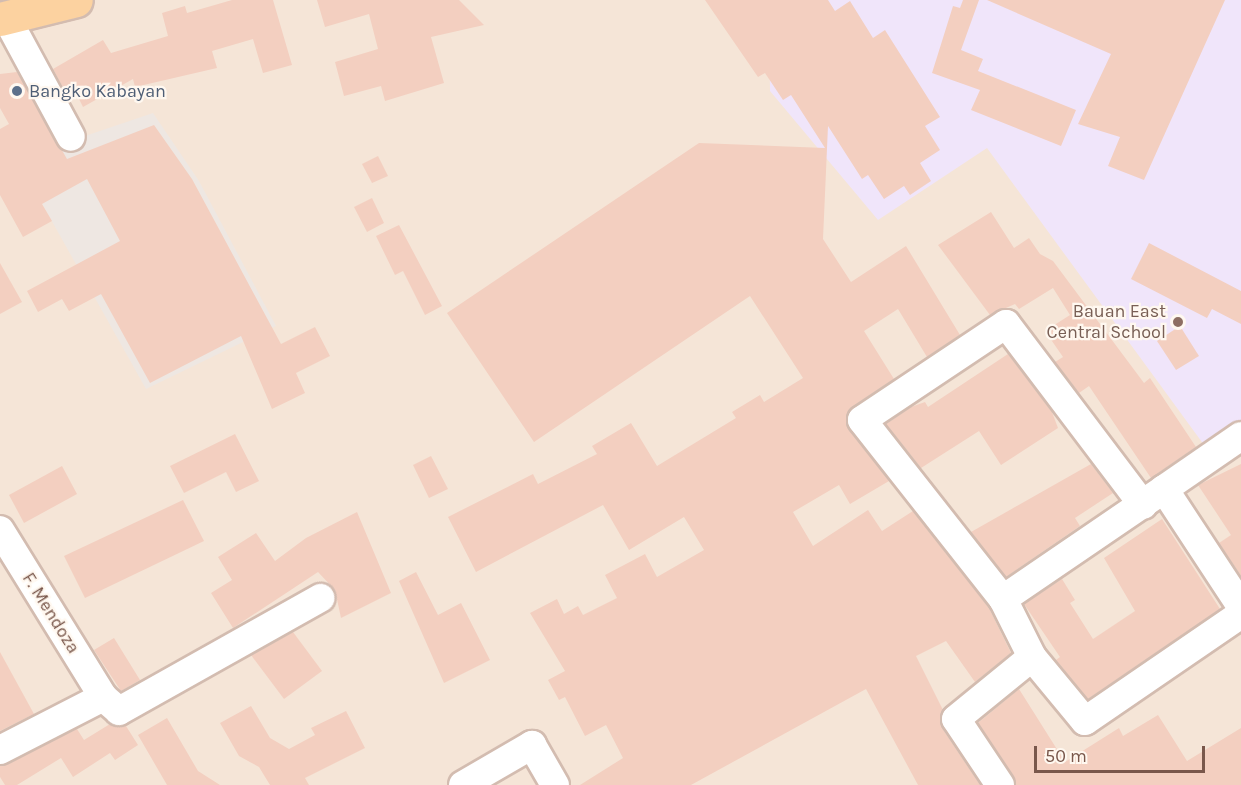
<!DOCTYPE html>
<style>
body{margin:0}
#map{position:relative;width:1241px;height:785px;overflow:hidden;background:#fdf3e9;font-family:Karla,sans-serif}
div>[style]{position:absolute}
.residential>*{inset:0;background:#f5e5d7}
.industrial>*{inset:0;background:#eee7e2}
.education>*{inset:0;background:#f0e5fa}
.building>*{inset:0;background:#f3cfc0}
.roads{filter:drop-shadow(2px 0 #d3bcb0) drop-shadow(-2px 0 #d3bcb0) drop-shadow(0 2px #d3bcb0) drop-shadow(0 -2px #d3bcb0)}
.minor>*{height:28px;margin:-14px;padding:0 14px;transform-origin:14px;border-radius:14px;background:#fff}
.major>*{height:33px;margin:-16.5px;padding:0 16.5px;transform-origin:16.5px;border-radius:16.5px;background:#fcd2a0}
.dots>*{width:16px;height:16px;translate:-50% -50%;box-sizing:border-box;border:3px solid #fff8f0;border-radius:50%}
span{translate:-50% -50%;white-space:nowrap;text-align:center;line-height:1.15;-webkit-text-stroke:4.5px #fff8f0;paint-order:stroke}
.service-label{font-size:18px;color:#4e5e75}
.left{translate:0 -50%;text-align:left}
.education-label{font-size:18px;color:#785e54}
.right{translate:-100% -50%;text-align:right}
.street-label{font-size:18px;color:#79574b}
.scale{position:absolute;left:1034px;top:746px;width:171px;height:27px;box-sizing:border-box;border:3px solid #79574b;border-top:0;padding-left:8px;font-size:18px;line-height:21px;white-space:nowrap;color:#79574b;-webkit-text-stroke:4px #fff8f0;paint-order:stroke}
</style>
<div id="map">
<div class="residential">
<div style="clip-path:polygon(0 0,1241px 0,1241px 785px,0 785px)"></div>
</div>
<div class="industrial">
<div style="clip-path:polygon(153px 113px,199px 181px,276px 326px,146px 389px,17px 159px)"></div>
</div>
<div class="education">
<div style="clip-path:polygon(769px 0,1241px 0,1241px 425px,1207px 449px,987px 148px,878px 220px,770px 91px)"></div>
</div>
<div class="building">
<div style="clip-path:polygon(232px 0,273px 0,292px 65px,263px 73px,253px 39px,212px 51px,217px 68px,135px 87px,133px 79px,83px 107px,74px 89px,66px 93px,53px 69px,103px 40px,111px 53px,168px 36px,162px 13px,185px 6px,187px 13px)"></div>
<div style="clip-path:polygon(317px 0,459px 0,484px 25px,431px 37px,444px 83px,385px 101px,381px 86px,344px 96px,335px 62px,378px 49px,369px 14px,325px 27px)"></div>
<div style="clip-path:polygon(705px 0,828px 0,835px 11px,850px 1px,873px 38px,885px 30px,940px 117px,925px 126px,940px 150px,920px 163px,931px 181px,910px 195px,904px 186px,884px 199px,868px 175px,862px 179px,828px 126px,823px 239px,851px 282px,906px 246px,960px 335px,927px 357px,898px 309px,864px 331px,894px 379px,852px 407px,846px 423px,889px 481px,850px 504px,839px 485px,793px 512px,813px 546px,868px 510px,882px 531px,913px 511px,989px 608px,1011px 653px,975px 682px,946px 641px,916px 656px,943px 710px,942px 728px,980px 785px,918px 785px,866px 689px,691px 785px,580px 785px,623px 758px,606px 725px,585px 736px,565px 697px,559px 700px,548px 680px,565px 671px,530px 613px,557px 599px,564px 614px,578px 606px,583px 615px,617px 598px,605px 575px,645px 554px,657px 577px,704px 550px,684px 517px,629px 550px,603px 505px,476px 572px,448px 517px,533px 474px,538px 484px,597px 454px,592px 446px,631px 423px,657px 466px,736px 418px,732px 412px,760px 395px,764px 402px,803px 378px,750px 296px,534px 442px,447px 313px,699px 143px,825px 148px,791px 95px,783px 100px,765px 73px,758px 77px)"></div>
<div style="clip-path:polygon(963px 0,979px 0,961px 50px,983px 59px,978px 71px,1076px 110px,1061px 146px,971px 110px,980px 90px,932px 73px,953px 6px,960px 8px)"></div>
<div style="clip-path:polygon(987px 0,1225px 0,1144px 180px,1108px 166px,1120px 137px,1078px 124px,1111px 54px)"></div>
<div style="clip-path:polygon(17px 72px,67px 159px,154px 125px,192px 179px,281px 344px,315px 327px,330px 356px,296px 373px,305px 393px,272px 409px,241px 336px,150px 383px,101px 294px,69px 311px,62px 299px,38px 312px,27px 291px,120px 241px,87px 179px,42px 204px,52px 221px,23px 237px,0 195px,0 129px,9px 124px,0 108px,0 74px)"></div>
<div style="clip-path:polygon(378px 156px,388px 176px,372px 183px,362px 164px)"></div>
<div style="clip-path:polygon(372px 198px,384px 223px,367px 232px,354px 207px)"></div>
<div style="clip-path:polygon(991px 212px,1014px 248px,1029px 238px,1040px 254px,1053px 261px,1144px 383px,1150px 378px,1196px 447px,1151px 478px,1089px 386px,1079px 393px,1055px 362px,1063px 357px,1045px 331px,1070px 315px,1053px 288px,1019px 309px,1015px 304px,990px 315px,938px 245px)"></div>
<div style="clip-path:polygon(399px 225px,442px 306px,425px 315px,403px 271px,395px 275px,376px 236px)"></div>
<div style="clip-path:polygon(1149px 243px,1241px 291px,1241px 324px,1212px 309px,1207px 318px,1131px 279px)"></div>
<div style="clip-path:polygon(0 263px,22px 302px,0 314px)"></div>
<div style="clip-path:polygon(1180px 326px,1199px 356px,1176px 370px,1157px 341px)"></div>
<div style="clip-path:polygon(1008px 354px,1052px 412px,1058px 428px,1001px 465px,979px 431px,921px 468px,886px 424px,911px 407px,925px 402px,928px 407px)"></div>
<div style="clip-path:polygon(235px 434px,259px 481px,236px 492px,226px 472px,184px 493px,170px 466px)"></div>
<div style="clip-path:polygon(431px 456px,448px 489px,429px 498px,413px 465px)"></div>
<div style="clip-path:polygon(1091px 464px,1113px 493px,1075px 518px,1080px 526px,1006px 577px,971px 532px)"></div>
<div style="clip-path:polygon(1241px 464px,1241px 576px,1219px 543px,1231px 535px,1198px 485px)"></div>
<div style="clip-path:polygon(62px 466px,77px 494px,24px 523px,9px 495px)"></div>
<div style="clip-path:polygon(183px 500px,204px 541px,85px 598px,64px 556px)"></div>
<div style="clip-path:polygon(357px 512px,391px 593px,341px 618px,335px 590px,318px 572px,233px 628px,211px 593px,232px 580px,218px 557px,256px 533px,275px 561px,306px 538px)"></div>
<div style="clip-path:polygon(1162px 519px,1220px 609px,1088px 699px,1056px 660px,1060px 657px,1024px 604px,1062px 579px,1075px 600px,1070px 603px,1093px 639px,1135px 611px,1104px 558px)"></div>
<div style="clip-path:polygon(416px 572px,438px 615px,461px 603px,490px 660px,444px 683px,399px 581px)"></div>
<div style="clip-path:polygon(293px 632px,322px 671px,284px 699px,251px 655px)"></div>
<div style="clip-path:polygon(114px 638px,140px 680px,121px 691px,94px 650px)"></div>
<div style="clip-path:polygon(0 652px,34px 714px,0 731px)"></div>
<div style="clip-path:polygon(1019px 689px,1065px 762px,1119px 728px,1123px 736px,1158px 715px,1187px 761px,1241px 728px,1241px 785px,1016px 785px,978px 723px)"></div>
<div style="clip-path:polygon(251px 706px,270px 738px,289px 749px,315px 735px,311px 728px,346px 711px,365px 748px,305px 778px,309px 785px,270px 785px,259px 767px,239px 756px,220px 723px)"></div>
<div style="clip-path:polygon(167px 718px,198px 771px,220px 785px,167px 785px,138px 735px)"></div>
<div style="clip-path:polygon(110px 724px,126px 726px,138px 745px,115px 760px,110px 753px,73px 777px,61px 758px,17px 785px,5px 785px,0 777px,0 766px,77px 729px,84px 740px)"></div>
</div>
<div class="roads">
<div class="minor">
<div style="left:6px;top:17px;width:136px;rotate:61.6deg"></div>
<div style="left:1164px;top:489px;width:93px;rotate:-34.5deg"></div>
<div style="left:1143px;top:505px;width:227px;rotate:-127.1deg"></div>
<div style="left:1006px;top:324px;width:173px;rotate:146.3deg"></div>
<div style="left:862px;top:420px;width:228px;rotate:51.8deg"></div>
<div style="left:1003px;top:599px;width:65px;rotate:63.4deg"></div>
<div style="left:1032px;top:657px;width:83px;rotate:50.4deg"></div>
<div style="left:1085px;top:721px;width:189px;rotate:-34.4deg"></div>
<div style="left:0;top:530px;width:196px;rotate:58.3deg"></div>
<div style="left:1003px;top:599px;width:195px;rotate:-34.3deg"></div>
<div style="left:1164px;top:489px;width:140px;rotate:56.7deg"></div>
<div style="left:0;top:750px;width:116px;rotate:-27.2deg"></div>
<div style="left:103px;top:697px;width:21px;rotate:41deg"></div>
<div style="left:119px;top:711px;width:231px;rotate:-29.3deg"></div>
<div style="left:463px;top:785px;width:80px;rotate:-30.1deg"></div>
<div style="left:532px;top:745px;width:46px;rotate:60.1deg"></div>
<div style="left:1000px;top:785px;width:79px;rotate:-123.7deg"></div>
<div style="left:956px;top:719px;width:98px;rotate:-39.2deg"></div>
</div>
<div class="major">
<div style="left:0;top:19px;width:78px;rotate:-14deg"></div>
</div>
</div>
<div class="dots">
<div style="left:17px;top:91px;background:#5c6f8a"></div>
<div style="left:1178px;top:322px;background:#8d6e63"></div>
</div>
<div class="service-label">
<span class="left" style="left:29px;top:91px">Bangko Kabayan</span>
</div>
<div class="education-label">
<span class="right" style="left:1166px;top:322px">Bauan East<br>Central School</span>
</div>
<div class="street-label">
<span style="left:51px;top:613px;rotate:58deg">F. Mendoza</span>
</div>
<div class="scale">50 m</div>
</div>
